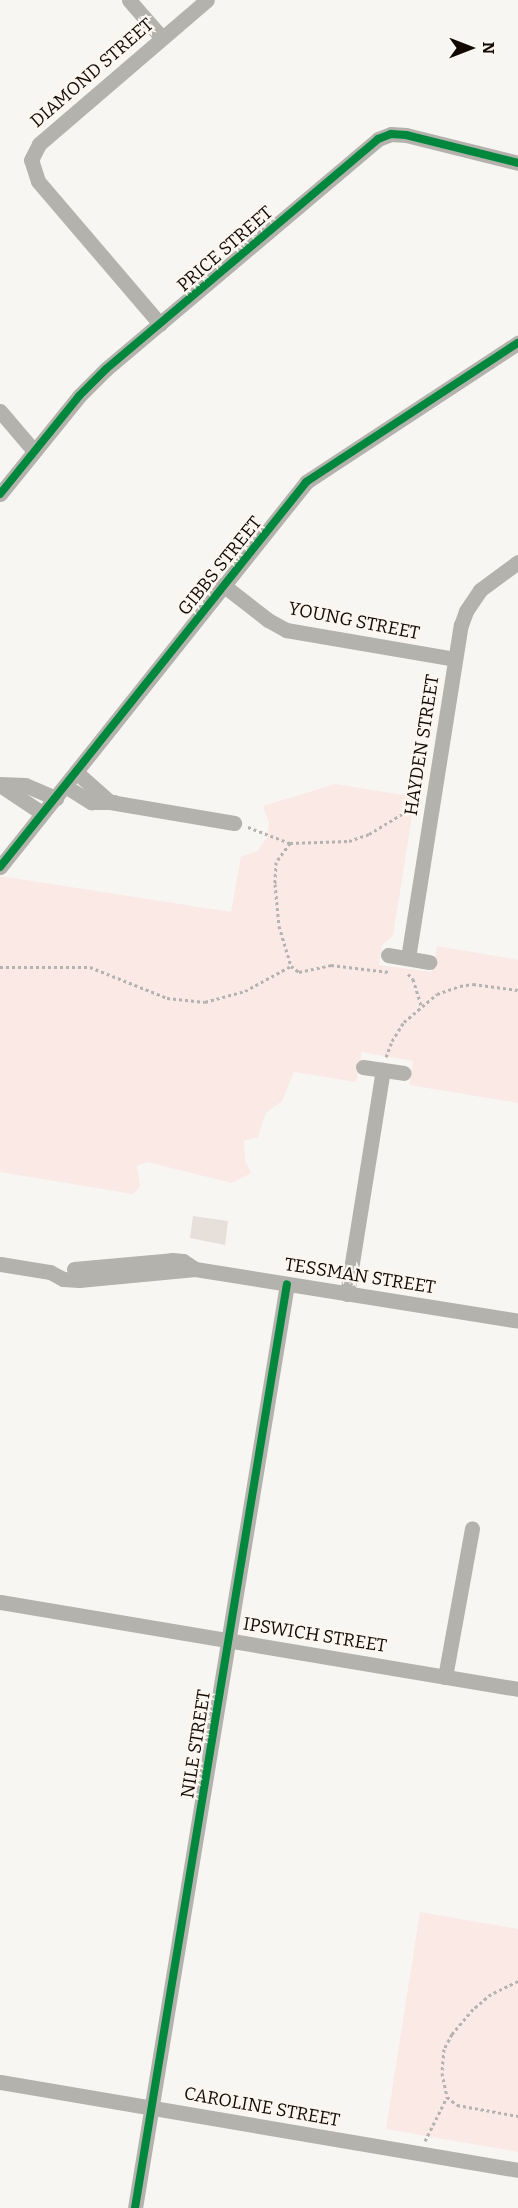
<!DOCTYPE html>
<style>
body{margin:0}
#map{position:relative;width:518px;height:2208px;overflow:hidden;background:#f8f6f3;font-family:Bitter,serif}
div>[style]{position:absolute}
.green>*{inset:0;background:#fae9e5}
.building>*{inset:0;background:#e7dfda}
.path>*{height:3px;margin-top:-1.5px;transform-origin:0;background:repeating-linear-gradient(90deg,#b4b3af 0 3px,transparent 0 6px)}
.minor>*{height:15px;margin:-7.5px;padding:0 7.5px;transform-origin:7.5px;border-radius:7.5px;background:#b4b2ad}
.cycleway>*{height:8px;margin:-4px;padding:0 4px;transform-origin:4px;border-radius:4px;background:#00873e}
span{translate:-50% -50%;white-space:nowrap;text-align:center;line-height:1.15;-webkit-text-stroke:4.5px #fbf6f0;paint-order:stroke}
.street-label{font-size:18px;color:#120a02}
.north{position:absolute;left:440px;top:18px;width:60px;height:60px;-webkit-text-stroke:4px #fbf6f0;paint-order:stroke;rotate:90deg;font-size:16px;font-weight:700;line-height:24px;text-align:center;color:#120a02}
.north::after{content:'';display:block;margin:auto;width:21px;height:27px;background:#120a02;clip-path:polygon(50% 0,100% 100%,50% 72%,0 100%)}
</style>
<div id="map">
<div class="green">
<div style="clip-path:polygon(335px 784px,415px 797px,393px 936px,382px 945px,379px 965px,432px 972px,437px 946px,518px 960px,518px 1103px,409px 1085px,413px 1061px,362px 1052px,356px 1082px,294px 1072px,282px 1101px,266px 1113px,258px 1137px,244px 1141px,245px 1161px,251px 1173px,232px 1183px,147px 1162px,137px 1166px,140px 1186px,133px 1194px,0 1172px,0 876px,231px 912px,241px 857px,257px 851px,267px 838px,269px 823px,263px 806px)"></div>
<div style="clip-path:polygon(420px 1912px,518px 1929px,518px 2152px,386px 2129px)"></div>
</div>
<div class="building">
<div style="clip-path:polygon(193px 1216px,228px 1221px,225px 1245px,190px 1238px)"></div>
</div>
<div class="path">
<div style="left:248px;top:827px;width:45px;rotate:20.9deg"></div>
<div style="left:290px;top:843px;width:59px;rotate:-1.9deg"></div>
<div style="left:349px;top:841px;width:21px;rotate:-19deg"></div>
<div style="left:369px;top:834px;width:56px;rotate:-31.1deg"></div>
<div style="left:290px;top:843px;width:24px;rotate:126deg"></div>
<div style="left:276px;top:862px;width:22px;rotate:93deg"></div>
<div style="left:275px;top:884px;width:42px;rotate:84.6deg"></div>
<div style="left:279px;top:926px;width:42px;rotate:73.3deg"></div>
<div style="left:291px;top:966px;width:10px;rotate:37deg"></div>
<div style="left:299px;top:972px;width:33px;rotate:-12deg"></div>
<div style="left:331px;top:965px;width:58px;rotate:6.9deg"></div>
<div style="left:0;top:967px;width:90px"></div>
<div style="left:90px;top:967px;width:83px;rotate:21.9deg"></div>
<div style="left:167px;top:998px;width:38px;rotate:6deg"></div>
<div style="left:205px;top:1002px;width:41px;rotate:-15.4deg"></div>
<div style="left:245px;top:991px;width:52px;rotate:-28.5deg"></div>
<div style="left:408px;top:974px;width:7px;rotate:45deg"></div>
<div style="left:413px;top:979px;width:28px;rotate:73deg"></div>
<div style="left:386px;top:1057px;width:17px;rotate:-69deg"></div>
<div style="left:392px;top:1041px;width:22px;rotate:-58deg"></div>
<div style="left:404px;top:1022px;width:43px;rotate:-40.3deg"></div>
<div style="left:437px;top:994px;width:24px;rotate:-19deg"></div>
<div style="left:460px;top:986px;width:13px;rotate:-9deg"></div>
<div style="left:473px;top:984px;width:45px;rotate:7.6deg"></div>
<div style="left:518px;top:1981px;width:30px;rotate:154deg"></div>
<div style="left:491px;top:1994px;width:23px;rotate:140deg"></div>
<div style="left:473px;top:2009px;width:33px;rotate:130deg"></div>
<div style="left:452px;top:2034px;width:17px;rotate:118deg"></div>
<div style="left:444px;top:2049px;width:24px;rotate:95deg"></div>
<div style="left:442px;top:2073px;width:25px;rotate:78deg"></div>
<div style="left:447px;top:2097px;width:13px;rotate:39deg"></div>
<div style="left:457px;top:2105px;width:62px;rotate:10.2deg"></div>
<div style="left:425px;top:2141px;width:49px;rotate:-63.4deg"></div>
</div>
<div class="minor">
<div style="left:129px;top:0;width:50px;rotate:49deg"></div>
<div style="left:160px;top:324px;width:188px;rotate:-130.5deg"></div>
<div style="left:38px;top:181px;width:22px;rotate:-108deg"></div>
<div style="left:31px;top:160px;width:18px;rotate:-63deg"></div>
<div style="left:39px;top:144px;width:221px;rotate:-40.6deg"></div>
<div style="left:0;top:411px;width:52px;rotate:49.6deg"></div>
<div style="left:0;top:494px;width:126px;rotate:-51.1deg"></div>
<div style="left:79px;top:396px;width:38px;rotate:-45deg"></div>
<div style="left:106px;top:369px;width:356px;rotate:-40.2deg"></div>
<div style="left:378px;top:139px;width:14px;rotate:-21deg"></div>
<div style="left:391px;top:134px;width:15px;rotate:4deg"></div>
<div style="left:406px;top:135px;width:115px;rotate:14deg"></div>
<div style="left:223px;top:585px;width:57px;rotate:37.9deg"></div>
<div style="left:268px;top:620px;width:21px;rotate:29deg"></div>
<div style="left:286px;top:630px;width:171px;rotate:9.7deg"></div>
<div style="left:76px;top:772px;width:45px;rotate:41.4deg"></div>
<div style="left:110px;top:802px;width:126px;rotate:9.6deg"></div>
<div style="left:0;top:784px;width:25px;rotate:2deg"></div>
<div style="left:25px;top:785px;width:34px;rotate:23deg"></div>
<div style="left:0;top:785px;width:50px;rotate:33.7deg"></div>
<div style="left:65px;top:786px;width:31px;rotate:32deg"></div>
<div style="left:91px;top:802px;width:23px"></div>
<div style="left:0;top:867px;width:492px;rotate:-51.5deg"></div>
<div style="left:306px;top:482px;width:254px;rotate:-33.3deg"></div>
<div style="left:388px;top:955px;width:42px;rotate:9.7deg"></div>
<div style="left:408px;top:958px;width:337px;rotate:-81deg"></div>
<div style="left:461px;top:625px;width:15px;rotate:-70deg"></div>
<div style="left:466px;top:611px;width:25px;rotate:-56deg"></div>
<div style="left:480px;top:590px;width:47px;rotate:-36.4deg"></div>
<div style="left:363px;top:1067px;width:41px;rotate:8.3deg"></div>
<div style="left:0;top:1264px;width:51px;rotate:9.1deg"></div>
<div style="left:50px;top:1272px;width:15px;rotate:28deg"></div>
<div style="left:63px;top:1279px;width:16px;rotate:4deg"></div>
<div style="left:79px;top:1280px;width:117px;rotate:-5.4deg"></div>
<div style="left:195px;top:1269px;width:327px;rotate:9.1deg"></div>
<div style="left:74px;top:1269px;width:98px;rotate:-5.2deg"></div>
<div style="left:172px;top:1260px;width:11px;rotate:5deg"></div>
<div style="left:183px;top:1261px;width:14px;rotate:34deg"></div>
<div style="left:347px;top:1294px;width:227px;rotate:-80.9deg"></div>
<div style="left:0;top:1602px;width:525px;rotate:9.53deg"></div>
<div style="left:445px;top:1677px;width:151px;rotate:-79.7deg"></div>
<div style="left:0;top:2082px;width:525px;rotate:9.64deg"></div>
<div style="left:135px;top:2208px;width:936px;rotate:-80.66deg"></div>
</div>
<div class="cycleway">
<div style="left:0;top:494px;width:126px;rotate:-51.1deg"></div>
<div style="left:79px;top:396px;width:38px;rotate:-45deg"></div>
<div style="left:106px;top:369px;width:356px;rotate:-40.2deg"></div>
<div style="left:378px;top:139px;width:14px;rotate:-21deg"></div>
<div style="left:391px;top:134px;width:15px;rotate:4deg"></div>
<div style="left:406px;top:135px;width:115px;rotate:14deg"></div>
<div style="left:0;top:867px;width:492px;rotate:-51.5deg"></div>
<div style="left:306px;top:482px;width:254px;rotate:-33.3deg"></div>
<div style="left:135px;top:2208px;width:936px;rotate:-80.66deg"></div>
</div>
<div class="street-label">
<span style="left:92px;top:73px;rotate:-41deg">DIAMOND STREET</span>
<span style="left:225px;top:249px;rotate:-41deg">PRICE STREET</span>
<span style="left:220px;top:566px;rotate:-51deg">GIBBS STREET</span>
<span style="left:354px;top:621px;rotate:11deg">YOUNG STREET</span>
<span style="left:422px;top:745px;rotate:-81deg">HAYDEN STREET</span>
<span style="left:360px;top:1276px;rotate:9deg">TESSMAN STREET</span>
<span style="left:315px;top:1635px;rotate:9deg">IPSWICH STREET</span>
<span style="left:196px;top:1744px;rotate:-81deg">NILE STREET</span>
<span style="left:262px;top:2107px;rotate:10deg">CAROLINE STREET</span>
</div>
<div class="north">N</div>
</div>
